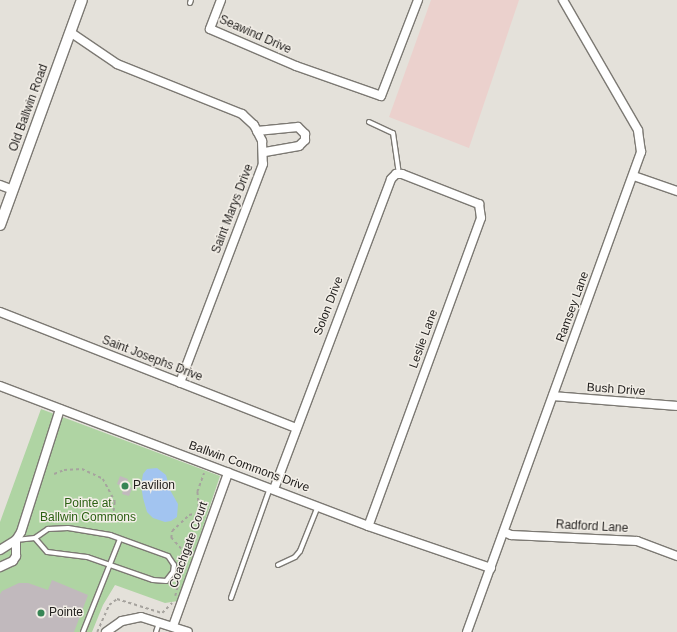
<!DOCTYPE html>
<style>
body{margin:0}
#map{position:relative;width:677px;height:632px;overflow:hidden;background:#e4e1da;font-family:Arial,sans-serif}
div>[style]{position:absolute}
.industrial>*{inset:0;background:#ebd1cd}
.green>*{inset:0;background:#afd4a3}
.water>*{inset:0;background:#a2c4f0}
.building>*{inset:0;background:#c1b9bd}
.path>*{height:1.5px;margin-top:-0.75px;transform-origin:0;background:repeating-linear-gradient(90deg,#a6a39e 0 3px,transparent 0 6px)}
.roads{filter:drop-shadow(1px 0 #7c7973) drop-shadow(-1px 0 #7c7973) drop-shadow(0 1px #7c7973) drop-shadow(0 -1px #7c7973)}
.service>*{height:4px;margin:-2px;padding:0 2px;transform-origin:2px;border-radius:2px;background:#fff}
.minor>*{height:8px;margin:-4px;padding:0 4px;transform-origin:4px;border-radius:4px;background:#fff}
.tertiary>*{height:10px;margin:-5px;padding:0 5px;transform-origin:5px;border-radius:5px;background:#fff}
.dots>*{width:11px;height:11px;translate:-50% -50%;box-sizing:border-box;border:2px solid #f2eee7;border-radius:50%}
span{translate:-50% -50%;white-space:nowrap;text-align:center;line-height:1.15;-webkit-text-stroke:3px #f2eee7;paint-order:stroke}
.street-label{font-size:12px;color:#242220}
.poi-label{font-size:12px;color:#242220}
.left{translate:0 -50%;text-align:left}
.park-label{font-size:12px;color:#2c6113}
</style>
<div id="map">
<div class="industrial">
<div style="clip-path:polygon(431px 0,519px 0,469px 148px,389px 117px)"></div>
</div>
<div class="green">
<div style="clip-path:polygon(41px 409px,220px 476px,178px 601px,165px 603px,115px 585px,103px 605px,92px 632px,0 632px,0 522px)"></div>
</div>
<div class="water">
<div style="clip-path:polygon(157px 468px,166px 475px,170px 490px,178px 504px,177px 517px,171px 521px,165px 522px,153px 518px,147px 512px,143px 498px,141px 485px,143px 474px,147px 469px)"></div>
</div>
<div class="building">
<div style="clip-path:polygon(120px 476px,128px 479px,125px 486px,132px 488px,129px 496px,122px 494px,124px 487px,117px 484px)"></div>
<div style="clip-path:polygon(52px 580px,88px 595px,74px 632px,0 632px,0 594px,2px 591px,19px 583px,28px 583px,48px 590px)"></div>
</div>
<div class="path">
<div style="left:54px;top:474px;width:11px;rotate:-22deg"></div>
<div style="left:64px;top:470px;width:18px;rotate:-3deg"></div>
<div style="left:82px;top:469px;width:23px;rotate:25deg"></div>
<div style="left:103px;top:479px;width:26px;rotate:62deg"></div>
<div style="left:115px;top:502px;width:22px;rotate:98deg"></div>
<div style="left:175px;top:596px;width:27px;rotate:-75deg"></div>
<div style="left:182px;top:570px;width:16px;rotate:-90deg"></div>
<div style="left:182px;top:554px;width:5px;rotate:-101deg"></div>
<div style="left:181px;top:549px;width:15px;rotate:-132deg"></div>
<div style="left:171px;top:538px;width:7px;rotate:-82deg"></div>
<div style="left:172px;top:531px;width:23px;rotate:-43deg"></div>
<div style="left:189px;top:515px;width:10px;rotate:-11deg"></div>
<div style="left:199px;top:513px;width:21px;rotate:-95deg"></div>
<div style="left:197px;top:492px;width:20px;rotate:-70deg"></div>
<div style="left:97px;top:632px;width:30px;rotate:-66deg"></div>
<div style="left:109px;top:605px;width:10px;rotate:-37deg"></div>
<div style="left:117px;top:599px;width:47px;rotate:17.3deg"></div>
<div style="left:162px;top:613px;width:14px;rotate:-45deg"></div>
</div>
<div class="roads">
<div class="service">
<div style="left:190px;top:3px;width:3px;rotate:-72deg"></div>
<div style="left:369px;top:122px;width:26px;rotate:25deg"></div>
<div style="left:393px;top:133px;width:41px;rotate:81.7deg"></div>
<div style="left:16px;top:540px;width:19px;rotate:-6deg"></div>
<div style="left:35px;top:538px;width:16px;rotate:-35deg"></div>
<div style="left:48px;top:529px;width:20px;rotate:-3deg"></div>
<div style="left:68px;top:528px;width:43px;rotate:9.5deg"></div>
<div style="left:110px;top:535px;width:62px;rotate:19.9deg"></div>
<div style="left:168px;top:556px;width:11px;rotate:56deg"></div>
<div style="left:174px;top:565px;width:7px;rotate:98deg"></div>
<div style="left:173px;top:572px;width:11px;rotate:128deg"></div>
<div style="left:166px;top:581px;width:13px;rotate:-176deg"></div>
<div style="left:153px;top:580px;width:70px;rotate:-160.8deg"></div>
<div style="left:87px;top:557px;width:40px;rotate:-172.9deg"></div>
<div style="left:47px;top:552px;width:18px;rotate:-131deg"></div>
<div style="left:278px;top:565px;width:19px;rotate:-25deg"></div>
<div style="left:295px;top:557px;width:8px;rotate:-50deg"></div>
<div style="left:300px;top:551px;width:48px;rotate:-68.2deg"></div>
<div style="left:231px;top:598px;width:117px;rotate:-70.5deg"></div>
<div style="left:83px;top:632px;width:100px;rotate:-68.3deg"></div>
<div style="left:156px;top:632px;width:9px;rotate:-72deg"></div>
</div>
<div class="minor">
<div style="left:221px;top:0;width:31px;rotate:111deg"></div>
<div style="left:210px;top:29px;width:94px;rotate:23.3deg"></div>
<div style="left:296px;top:66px;width:90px;rotate:19.4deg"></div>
<div style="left:381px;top:96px;width:103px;rotate:-68.9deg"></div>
<div style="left:70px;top:32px;width:57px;rotate:34.2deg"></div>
<div style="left:117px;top:64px;width:135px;rotate:21.8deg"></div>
<div style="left:242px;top:114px;width:16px;rotate:43deg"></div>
<div style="left:254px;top:125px;width:18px;rotate:63deg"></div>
<div style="left:262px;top:141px;width:23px;rotate:88deg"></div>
<div style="left:263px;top:164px;width:234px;rotate:110.8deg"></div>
<div style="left:257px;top:131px;width:41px;rotate:-5.6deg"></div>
<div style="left:298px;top:127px;width:10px;rotate:45deg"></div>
<div style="left:305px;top:134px;width:6px;rotate:90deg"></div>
<div style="left:305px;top:140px;width:8px;rotate:135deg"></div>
<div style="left:299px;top:146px;width:36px;rotate:170deg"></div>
<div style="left:634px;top:176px;width:46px;rotate:19.2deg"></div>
<div style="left:0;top:185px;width:14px;rotate:21deg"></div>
<div style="left:0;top:312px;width:318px;rotate:21.4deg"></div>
<div style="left:0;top:386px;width:394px;rotate:20.8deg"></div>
<div style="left:368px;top:526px;width:130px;rotate:18.9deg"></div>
<div style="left:553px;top:396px;width:124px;rotate:4.6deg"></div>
<div style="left:274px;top:489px;width:331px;rotate:-69.3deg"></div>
<div style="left:391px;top:179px;width:7px;rotate:-45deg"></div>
<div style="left:396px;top:174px;width:6px"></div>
<div style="left:402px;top:174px;width:83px;rotate:21.3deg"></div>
<div style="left:479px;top:204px;width:14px;rotate:82deg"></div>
<div style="left:481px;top:218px;width:328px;rotate:110.1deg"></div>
<div style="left:504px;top:532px;width:8px;rotate:23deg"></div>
<div style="left:511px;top:535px;width:126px;rotate:2.7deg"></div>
<div style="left:637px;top:541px;width:43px;rotate:20.6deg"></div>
<div style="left:0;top:550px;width:19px;rotate:-32deg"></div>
<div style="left:16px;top:540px;width:9px;rotate:-58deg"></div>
<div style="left:21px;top:532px;width:129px;rotate:-72.4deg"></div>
<div style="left:0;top:567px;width:14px;rotate:-25deg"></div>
<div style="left:13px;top:561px;width:6px;rotate:-59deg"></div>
<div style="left:16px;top:556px;width:16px;rotate:-90deg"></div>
<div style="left:173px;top:626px;width:163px;rotate:-70.2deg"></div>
<div style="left:106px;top:632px;width:19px;rotate:-35deg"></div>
<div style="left:122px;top:621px;width:19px;rotate:-12deg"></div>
<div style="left:141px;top:617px;width:49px;rotate:17.7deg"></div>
<div style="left:467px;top:632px;width:511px;rotate:-70.07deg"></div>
<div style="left:641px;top:152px;width:22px;rotate:-98deg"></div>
<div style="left:638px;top:130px;width:150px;rotate:-120deg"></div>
</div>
<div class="tertiary">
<div style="left:0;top:225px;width:239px;rotate:-70deg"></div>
</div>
</div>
<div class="dots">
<div style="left:125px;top:486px;background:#378555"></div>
<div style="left:41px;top:613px;background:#378555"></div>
</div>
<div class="street-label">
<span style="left:255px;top:35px;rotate:24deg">Seawind Drive</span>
<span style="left:29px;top:108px;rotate:-70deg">Old Ballwin Road</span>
<span style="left:233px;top:209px;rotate:-69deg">Saint Marys Drive</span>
<span style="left:329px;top:306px;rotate:-69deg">Solon Drive</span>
<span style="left:573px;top:307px;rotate:-70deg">Ramsey Lane</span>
<span style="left:424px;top:339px;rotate:-70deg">Leslie Lane</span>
<span style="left:152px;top:359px;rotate:21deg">Saint Josephs Drive</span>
<span style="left:616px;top:390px;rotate:4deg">Bush Drive</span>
<span style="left:249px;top:467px;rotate:20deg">Ballwin Commons Drive</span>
<span style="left:592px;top:527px;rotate:3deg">Radford Lane</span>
<span style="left:189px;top:545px;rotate:-70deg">Coachgate Court</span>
</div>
<div class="poi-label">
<span class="left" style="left:133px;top:486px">Pavilion</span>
<span class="left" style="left:49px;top:613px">Pointe</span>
</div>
<div class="park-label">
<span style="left:88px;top:511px">Pointe at<br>Ballwin Commons</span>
</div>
</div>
